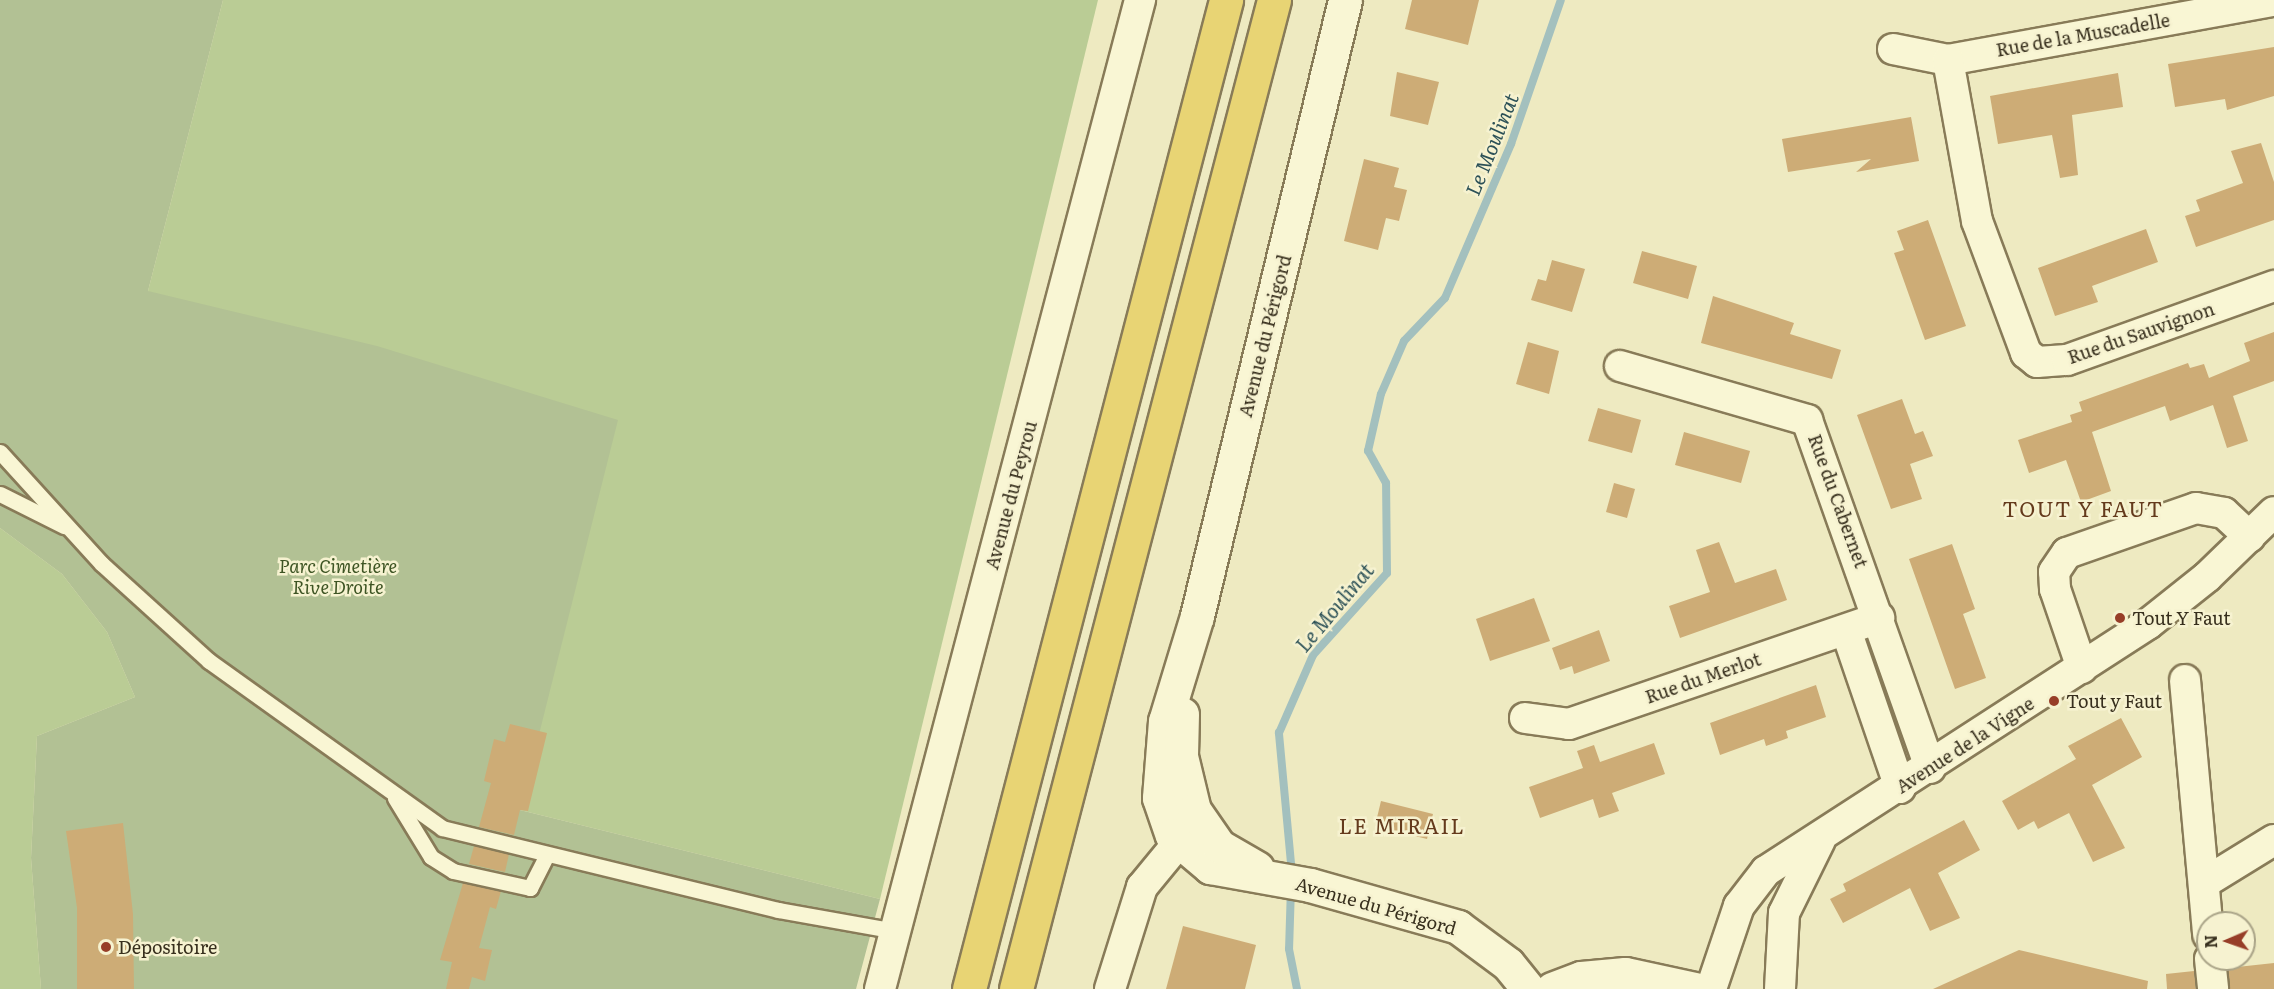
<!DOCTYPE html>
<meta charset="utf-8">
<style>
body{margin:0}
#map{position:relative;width:2274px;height:989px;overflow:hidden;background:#eeeac1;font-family:Literata,serif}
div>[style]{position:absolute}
.green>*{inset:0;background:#bacc95}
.cemetery>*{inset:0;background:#b2c194}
.stream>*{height:8px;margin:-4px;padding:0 4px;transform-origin:4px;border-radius:4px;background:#a3c0be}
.building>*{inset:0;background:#cdac76}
.roads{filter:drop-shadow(2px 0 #887b58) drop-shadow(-2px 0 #887b58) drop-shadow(0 2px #887b58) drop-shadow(0 -2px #887b58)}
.service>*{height:15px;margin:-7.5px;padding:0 7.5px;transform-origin:7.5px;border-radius:7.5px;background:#f9f6d4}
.minor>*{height:30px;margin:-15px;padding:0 15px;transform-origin:15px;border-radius:15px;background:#f9f6d4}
.tertiary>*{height:33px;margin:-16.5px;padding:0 16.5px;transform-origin:16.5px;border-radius:16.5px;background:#f9f6d4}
.trunk>*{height:33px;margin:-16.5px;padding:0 16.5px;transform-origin:16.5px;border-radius:16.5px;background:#e8d474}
.dots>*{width:16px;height:16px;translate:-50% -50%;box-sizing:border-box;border:3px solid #f6f2d0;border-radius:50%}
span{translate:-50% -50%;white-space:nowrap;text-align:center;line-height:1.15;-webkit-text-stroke:5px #f6f2d0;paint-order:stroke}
.street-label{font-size:18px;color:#372f1d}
.park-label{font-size:18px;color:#3d5423;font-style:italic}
.poi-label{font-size:18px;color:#372f1d}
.left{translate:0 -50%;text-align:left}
.water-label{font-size:20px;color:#2c5157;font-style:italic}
.quarter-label{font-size:21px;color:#643a1c;letter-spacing:1.5px}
.north{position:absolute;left:2196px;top:911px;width:60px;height:60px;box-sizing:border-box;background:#f6f2d0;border:2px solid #aaa488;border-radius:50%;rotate:268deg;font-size:16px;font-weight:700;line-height:24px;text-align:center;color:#372f1d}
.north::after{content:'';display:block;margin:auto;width:21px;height:27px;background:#973e28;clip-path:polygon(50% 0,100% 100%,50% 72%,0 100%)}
</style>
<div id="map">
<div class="green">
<div style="clip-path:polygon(223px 0,1098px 0,880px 899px,520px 810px,148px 291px)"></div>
<div style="clip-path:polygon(0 528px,62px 574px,107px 632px,135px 697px,37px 736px,31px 858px,41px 989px,0 989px)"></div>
</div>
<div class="cemetery">
<div style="clip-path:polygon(0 0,223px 0,148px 291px,377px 346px,618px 420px,520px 810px,880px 899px,856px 989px,41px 989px,31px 858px,37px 736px,135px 697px,107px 632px,62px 574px,0 528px)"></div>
</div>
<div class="stream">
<div style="left:1292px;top:874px;width:142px;rotate:-95.3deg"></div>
<div style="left:1279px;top:733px;width:85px;rotate:-66.4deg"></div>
<div style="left:1313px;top:655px;width:110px;rotate:-47.9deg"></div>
<div style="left:1387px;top:573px;width:90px;rotate:-90.6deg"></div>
<div style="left:1386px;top:483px;width:37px;rotate:-119deg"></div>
<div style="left:1368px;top:451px;width:58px;rotate:-77.2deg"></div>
<div style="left:1381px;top:394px;width:58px;rotate:-66.5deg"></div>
<div style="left:1404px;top:341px;width:59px;rotate:-46.4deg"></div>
<div style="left:1445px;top:298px;width:168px;rotate:-66.8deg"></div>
<div style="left:1511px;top:144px;width:152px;rotate:-70.9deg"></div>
<div style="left:1291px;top:887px;width:62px;rotate:91.8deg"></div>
<div style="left:1289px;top:949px;width:41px;rotate:78.7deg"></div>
</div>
<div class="building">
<div style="clip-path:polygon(1412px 0,1479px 0,1468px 45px,1405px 29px)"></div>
<div style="clip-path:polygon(2274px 47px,2274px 96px,2227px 110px,2225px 99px,2175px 107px,2168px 64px)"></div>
<div style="clip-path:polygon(1397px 72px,1439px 82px,1428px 125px,1390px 116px)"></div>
<div style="clip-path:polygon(2118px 73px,2123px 107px,2072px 115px,2078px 175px,2060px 178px,2052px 135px,1998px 144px,1990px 96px)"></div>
<div style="clip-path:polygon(1911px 117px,1919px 161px,1856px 172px,1871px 159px,1788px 172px,1782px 139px)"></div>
<div style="clip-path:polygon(2261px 143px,2274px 182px,2274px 220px,2196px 247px,2185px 216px,2200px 211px,2196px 200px,2243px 183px,2231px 151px)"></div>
<div style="clip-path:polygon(1364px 159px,1399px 168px,1394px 187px,1407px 190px,1399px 221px,1386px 218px,1378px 250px,1344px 241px)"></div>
<div style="clip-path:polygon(1928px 220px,1966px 326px,1925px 340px,1894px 253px,1904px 250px,1897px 231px)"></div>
<div style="clip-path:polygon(2146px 229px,2158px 262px,2092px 286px,2098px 302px,2055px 316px,2038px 268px)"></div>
<div style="clip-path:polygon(1642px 251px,1697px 266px,1688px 299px,1633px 283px)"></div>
<div style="clip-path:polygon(1552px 260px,1585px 269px,1572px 312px,1531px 300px,1538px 279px,1546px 281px)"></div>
<div style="clip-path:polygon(1713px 296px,1794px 323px,1790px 334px,1841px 350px,1832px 379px,1701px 343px)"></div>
<div style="clip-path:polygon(2274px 332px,2274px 381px,2233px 396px,2248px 441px,2227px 448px,2213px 405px,2170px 421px,2165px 406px,2092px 432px,2111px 491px,2081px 502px,2066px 460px,2029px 473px,2018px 440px,2072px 422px,2070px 415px,2082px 411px,2079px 402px,2188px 363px,2190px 368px,2204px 364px,2209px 378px,2250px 361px,2244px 343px)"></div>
<div style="clip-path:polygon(1528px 342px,1559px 351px,1549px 394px,1516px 384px)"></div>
<div style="clip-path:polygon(1902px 399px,1915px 434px,1923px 431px,1933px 456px,1910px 464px,1922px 499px,1891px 509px,1857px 415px)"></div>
<div style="clip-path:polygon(1598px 408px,1641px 420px,1632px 453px,1588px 441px)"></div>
<div style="clip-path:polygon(1684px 432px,1750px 451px,1741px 483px,1675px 465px)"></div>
<div style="clip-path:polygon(1614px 483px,1635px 489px,1627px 518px,1606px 512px)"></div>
<div style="clip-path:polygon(1719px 542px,1735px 583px,1776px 569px,1787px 600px,1680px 638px,1669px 606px,1710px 592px,1696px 550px)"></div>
<div style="clip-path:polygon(1952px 544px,1975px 609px,1963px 614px,1986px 678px,1955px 689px,1909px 559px)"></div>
<div style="clip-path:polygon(1534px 598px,1550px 641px,1490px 661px,1476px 619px)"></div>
<div style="clip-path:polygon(1599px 630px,1610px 661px,1574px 674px,1572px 666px,1560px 670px,1552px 648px)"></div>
<div style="clip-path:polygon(1816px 685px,1826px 717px,1786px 731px,1788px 738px,1766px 746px,1764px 739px,1720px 755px,1710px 723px)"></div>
<div style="clip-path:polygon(2121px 718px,2142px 757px,2092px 785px,2125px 848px,2093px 862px,2069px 813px,2038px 829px,2034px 821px,2018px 830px,2002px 801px,2076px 759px,2068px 746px)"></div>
<div style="clip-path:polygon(510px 724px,547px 733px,528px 811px,520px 810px,514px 835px,479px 827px,491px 783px,484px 781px,494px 739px,505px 742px)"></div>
<div style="clip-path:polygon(1654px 743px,1665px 774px,1612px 793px,1619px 811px,1599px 818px,1593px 799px,1540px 818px,1529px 787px,1583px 768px,1577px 751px,1594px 745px,1600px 762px)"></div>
<div style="clip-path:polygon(1381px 801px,1433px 814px,1427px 839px,1375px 826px)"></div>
<div style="clip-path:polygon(1964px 820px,1980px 850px,1938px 873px,1960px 918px,1930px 931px,1910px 888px,1843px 923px,1830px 899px,1846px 891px,1843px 884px)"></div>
<div style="clip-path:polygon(123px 823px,133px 914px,134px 989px,77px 989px,77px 908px,66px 831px)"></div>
<div style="clip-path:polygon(474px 846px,509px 854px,505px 872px,469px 864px)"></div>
<div style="clip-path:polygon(463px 883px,501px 891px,496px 909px,490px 907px,479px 948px,492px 950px,485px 981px,472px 977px,469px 989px,446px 989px,452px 962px,440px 960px)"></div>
<div style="clip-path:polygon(1183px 926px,1256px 945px,1245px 989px,1166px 989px)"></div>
<div style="clip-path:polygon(2019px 950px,2148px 981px,2147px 989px,1933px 989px)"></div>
<div style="clip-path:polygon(2274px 963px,2274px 989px,2230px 989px,2228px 968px)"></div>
<div style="clip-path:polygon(2194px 971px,2196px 989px,2167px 989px,2166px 974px)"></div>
</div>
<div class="roads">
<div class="service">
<div style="left:0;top:452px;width:151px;rotate:47.7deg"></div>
<div style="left:102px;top:564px;width:144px;rotate:42.2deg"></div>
<div style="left:209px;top:661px;width:287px;rotate:35.6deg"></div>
<div style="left:442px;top:828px;width:346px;rotate:13.7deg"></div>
<div style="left:778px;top:910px;width:120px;rotate:10.1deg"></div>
<div style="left:0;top:494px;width:72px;rotate:26.6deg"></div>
<div style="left:395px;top:798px;width:69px;rotate:58.6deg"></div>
<div style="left:431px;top:857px;width:26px;rotate:32deg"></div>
<div style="left:453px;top:871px;width:79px;rotate:12.4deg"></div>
<div style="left:530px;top:888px;width:36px;rotate:-63deg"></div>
</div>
<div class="minor">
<div style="left:1893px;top:49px;width:56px;rotate:11.3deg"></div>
<div style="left:1948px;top:60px;width:331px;rotate:-10.3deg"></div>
<div style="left:1948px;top:60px;width:164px;rotate:79.8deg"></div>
<div style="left:1977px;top:221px;width:141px;rotate:69.6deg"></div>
<div style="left:2026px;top:353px;width:14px;rotate:39deg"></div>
<div style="left:2037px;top:362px;width:30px;rotate:-4deg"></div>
<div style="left:2067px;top:360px;width:220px;rotate:-19.7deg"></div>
<div style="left:1620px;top:366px;width:195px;rotate:16.1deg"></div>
<div style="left:1807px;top:420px;width:369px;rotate:70.5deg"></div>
<div style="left:1846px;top:630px;width:167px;rotate:71.1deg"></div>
<div style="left:2082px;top:668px;width:83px;rotate:-108.9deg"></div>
<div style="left:2055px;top:589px;width:17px;rotate:-93deg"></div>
<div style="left:2054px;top:572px;width:23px;rotate:-56deg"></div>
<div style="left:2067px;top:553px;width:137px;rotate:-19.2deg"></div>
<div style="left:2196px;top:508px;width:28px;rotate:10deg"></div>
<div style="left:2224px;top:513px;width:35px;rotate:43deg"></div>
<div style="left:2185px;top:680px;width:256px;rotate:84.8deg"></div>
<div style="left:1525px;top:718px;width:44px;rotate:7.8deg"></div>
<div style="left:1569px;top:724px;width:328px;rotate:-18.9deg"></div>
<div style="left:2204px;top:883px;width:82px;rotate:-31.6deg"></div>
<div style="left:2210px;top:959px;width:30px;rotate:84deg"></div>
<div style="left:880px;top:989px;width:1023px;rotate:-75.27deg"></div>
<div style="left:1110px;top:989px;width:107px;rotate:-72.6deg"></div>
<div style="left:1142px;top:887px;width:58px;rotate:-50.6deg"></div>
<div style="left:1179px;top:842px;width:22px;rotate:3deg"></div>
<div style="left:1711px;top:989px;width:88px;rotate:-71.4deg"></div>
<div style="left:1739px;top:906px;width:44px;rotate:-52.4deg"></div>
<div style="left:1766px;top:871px;width:455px;rotate:-32.9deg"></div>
<div style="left:2148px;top:624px;width:75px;rotate:-38.5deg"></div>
<div style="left:2207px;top:577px;width:93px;rotate:-44.1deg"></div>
<div style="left:1780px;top:989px;width:76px;rotate:-87deg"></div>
<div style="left:1784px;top:913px;width:81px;rotate:-63.7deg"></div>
</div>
<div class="tertiary">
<div style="left:1345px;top:0;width:634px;rotate:103.51deg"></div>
<div style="left:1197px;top:616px;width:110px;rotate:106.9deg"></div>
<div style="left:1165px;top:721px;width:77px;rotate:94.5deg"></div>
<div style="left:1159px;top:798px;width:39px;rotate:71deg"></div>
<div style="left:1172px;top:835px;width:50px;rotate:40.1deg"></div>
<div style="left:1210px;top:867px;width:102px;rotate:10.2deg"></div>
<div style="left:1310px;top:885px;width:154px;rotate:15.8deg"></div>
<div style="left:1458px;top:927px;width:62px;rotate:36.5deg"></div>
<div style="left:1508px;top:964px;width:32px;rotate:51deg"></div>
<div style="left:1182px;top:714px;width:42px;rotate:91.4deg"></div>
<div style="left:1181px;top:756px;width:56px;rotate:76.5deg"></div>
<div style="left:1194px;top:810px;width:44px;rotate:55.2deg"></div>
<div style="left:1219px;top:846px;width:44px;rotate:30.1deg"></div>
<div style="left:1552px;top:989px;width:31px;rotate:-21deg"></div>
<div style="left:1581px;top:978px;width:44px;rotate:-5.2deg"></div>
<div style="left:1625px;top:974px;width:72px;rotate:12.1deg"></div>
</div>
<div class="trunk">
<div style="left:969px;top:989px;width:1022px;rotate:-75.43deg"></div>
<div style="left:1016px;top:989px;width:1022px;rotate:-75.38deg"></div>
</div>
</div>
<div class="dots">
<div style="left:2120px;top:618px;background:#973e28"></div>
<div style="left:2054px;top:701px;background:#973e28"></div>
<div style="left:106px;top:947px;background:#973e28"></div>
</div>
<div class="street-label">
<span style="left:2083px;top:35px;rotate:-10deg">Rue de la Muscadelle</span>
<span style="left:2141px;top:333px;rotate:-19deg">Rue du Sauvignon</span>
<span style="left:1265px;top:336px;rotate:-76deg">Avenue du Périgord</span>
<span style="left:1011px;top:495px;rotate:-75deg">Avenue du Peyrou</span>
<span style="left:1838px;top:501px;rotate:70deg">Rue du Cabernet</span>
<span style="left:1703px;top:678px;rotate:-19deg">Rue du Merlot</span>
<span style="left:1965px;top:745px;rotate:-33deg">Avenue de la Vigne</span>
<span style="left:1376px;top:906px;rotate:16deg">Avenue du Périgord</span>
</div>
<div class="park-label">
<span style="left:338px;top:577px">Parc Cimetière<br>Rive Droite</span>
</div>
<div class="poi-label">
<span class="left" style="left:2132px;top:618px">Tout Y Faut</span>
<span class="left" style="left:2066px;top:701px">Tout y Faut</span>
<span class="left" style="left:118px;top:947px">Dépositoire</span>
</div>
<div class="water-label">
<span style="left:1491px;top:144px;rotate:-68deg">Le Moulinat</span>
<span style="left:1334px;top:607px;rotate:-50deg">Le Moulinat</span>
</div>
<div class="quarter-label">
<span style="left:2083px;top:508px">TOUT Y FAUT</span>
<span style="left:1402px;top:825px">LE MIRAIL</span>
</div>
<div class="north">N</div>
</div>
